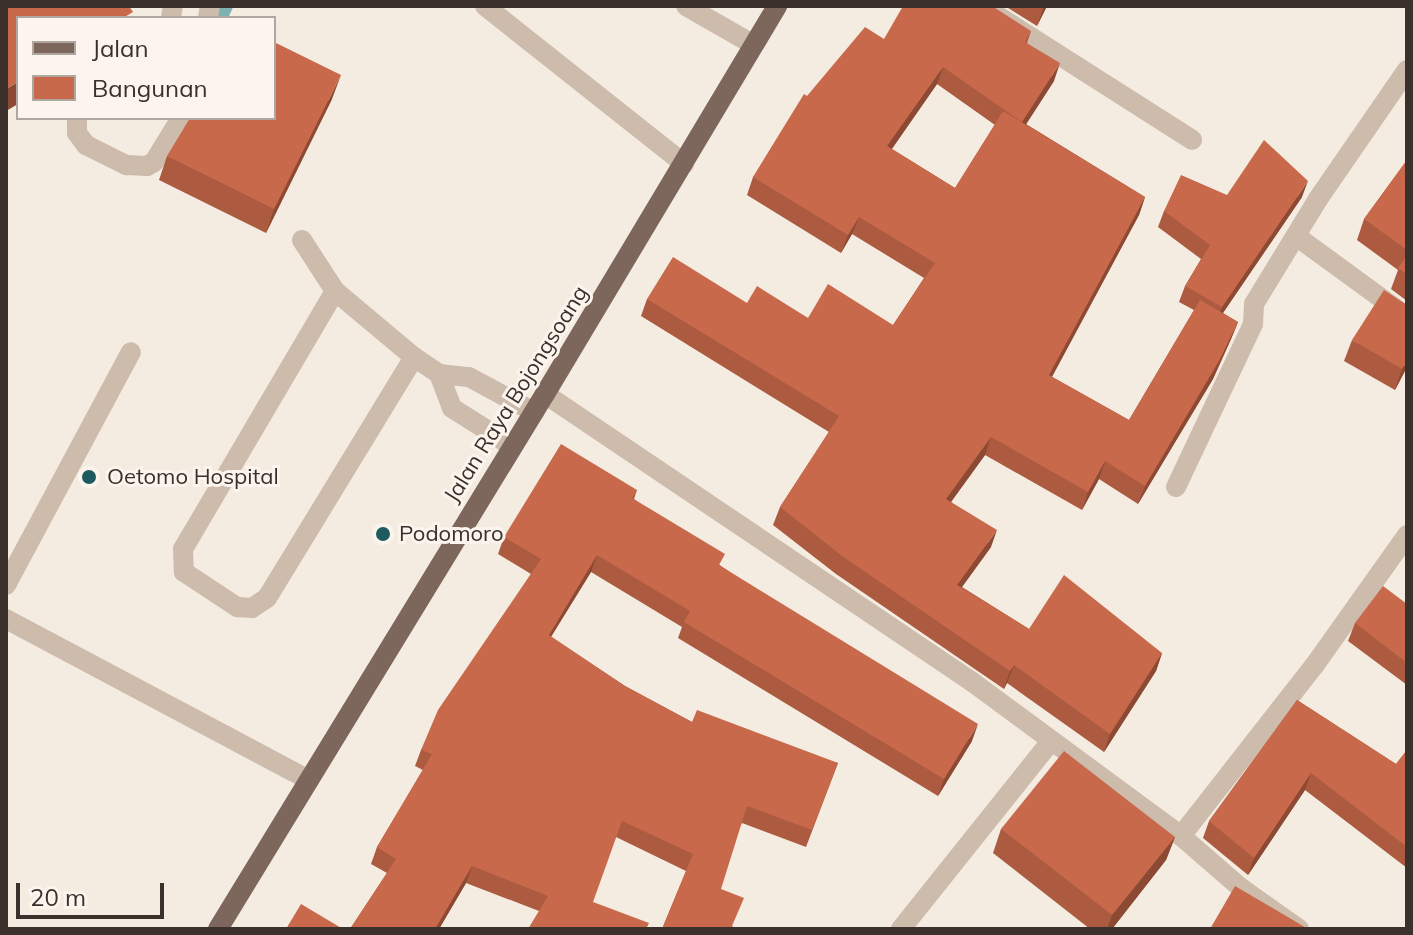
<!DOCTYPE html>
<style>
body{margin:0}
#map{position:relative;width:1413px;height:935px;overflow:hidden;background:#f4ebe1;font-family:Mulish,sans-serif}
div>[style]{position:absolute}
.stream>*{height:14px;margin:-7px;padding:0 7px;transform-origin:7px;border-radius:7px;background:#7fb0b2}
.minor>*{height:20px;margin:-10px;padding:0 10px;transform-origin:10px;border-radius:10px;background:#cdbbac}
.major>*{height:20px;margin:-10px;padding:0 10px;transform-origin:10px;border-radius:10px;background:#7d675c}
.wall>*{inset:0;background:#ac5a40}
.shaded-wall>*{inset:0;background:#8c4a34}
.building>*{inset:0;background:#c8694b}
.dots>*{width:22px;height:22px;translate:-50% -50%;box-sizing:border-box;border:4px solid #fbf5ee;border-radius:50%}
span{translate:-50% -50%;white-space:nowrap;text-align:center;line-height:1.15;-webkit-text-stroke:6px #fbf5ee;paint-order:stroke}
.street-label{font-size:22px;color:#3b302b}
.poi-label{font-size:22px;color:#3b302b}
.left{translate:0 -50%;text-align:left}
.frame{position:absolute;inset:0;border:8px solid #3b302b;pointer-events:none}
.legend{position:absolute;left:16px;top:16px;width:260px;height:104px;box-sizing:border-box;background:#fbf5ee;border:2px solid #aea6a0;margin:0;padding:10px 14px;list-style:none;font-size:24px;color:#3b302b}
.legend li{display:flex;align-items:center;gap:16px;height:40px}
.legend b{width:40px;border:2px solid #aea6a0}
.scale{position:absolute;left:16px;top:883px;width:148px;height:36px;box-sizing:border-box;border:4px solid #3b302b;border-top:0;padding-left:10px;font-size:24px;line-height:28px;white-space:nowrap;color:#3b302b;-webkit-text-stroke:6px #fbf5ee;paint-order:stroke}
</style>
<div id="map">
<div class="stream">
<div style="left:221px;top:17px;width:12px;rotate:-66deg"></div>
</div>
<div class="minor">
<div style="left:485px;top:6px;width:254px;rotate:38.4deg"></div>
<div style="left:686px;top:6px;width:78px;rotate:29.8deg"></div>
<div style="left:982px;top:6px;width:249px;rotate:32.5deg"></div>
<div style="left:171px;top:18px;width:12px;rotate:-81deg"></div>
<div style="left:208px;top:18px;width:12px;rotate:-81deg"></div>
<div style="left:77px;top:118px;width:15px;rotate:90deg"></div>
<div style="left:77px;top:133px;width:15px;rotate:53deg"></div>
<div style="left:86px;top:145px;width:45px;rotate:26.6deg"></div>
<div style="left:126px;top:165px;width:21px;rotate:3deg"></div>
<div style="left:147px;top:166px;width:8px;rotate:-30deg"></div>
<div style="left:154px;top:162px;width:52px;rotate:-58.5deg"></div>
<div style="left:1296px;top:236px;width:137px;rotate:36.1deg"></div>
<div style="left:302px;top:240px;width:61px;rotate:57.1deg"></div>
<div style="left:335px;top:291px;width:103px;rotate:39.9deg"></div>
<div style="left:414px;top:357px;width:30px;rotate:34deg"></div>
<div style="left:439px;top:374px;width:30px;rotate:6deg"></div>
<div style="left:469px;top:377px;width:74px;rotate:28.3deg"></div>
<div style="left:335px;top:291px;width:299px;rotate:120.5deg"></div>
<div style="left:183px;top:549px;width:23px;rotate:88deg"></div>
<div style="left:184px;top:572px;width:64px;rotate:33.4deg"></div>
<div style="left:237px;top:607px;width:15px;rotate:4deg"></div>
<div style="left:252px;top:608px;width:18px;rotate:-34deg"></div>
<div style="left:267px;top:598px;width:282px;rotate:-58.6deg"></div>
<div style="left:439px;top:374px;width:36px;rotate:69deg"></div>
<div style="left:452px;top:408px;width:71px;rotate:32.3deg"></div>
<div style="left:545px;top:394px;width:514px;rotate:33.97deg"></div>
<div style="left:971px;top:681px;width:261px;rotate:36.4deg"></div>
<div style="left:1181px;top:836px;width:79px;rotate:40.9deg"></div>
<div style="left:1241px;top:888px;width:71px;rotate:35.3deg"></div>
<div style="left:1176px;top:487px;width:180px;rotate:-64.7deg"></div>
<div style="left:1253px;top:324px;width:20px;rotate:-87deg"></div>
<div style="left:1254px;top:304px;width:123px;rotate:-58.6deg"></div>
<div style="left:1318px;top:199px;width:157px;rotate:-55.4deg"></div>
<div style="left:6px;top:585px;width:264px;rotate:-61.8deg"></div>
<div style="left:6px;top:619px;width:343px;rotate:28deg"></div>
<div style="left:1181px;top:836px;width:216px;rotate:-52deg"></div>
<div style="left:1314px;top:666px;width:161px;rotate:-54.6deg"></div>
<div style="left:901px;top:929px;width:241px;rotate:-51.4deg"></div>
</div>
<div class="major">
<div style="left:218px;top:929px;width:627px;rotate:-58.57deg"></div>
<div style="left:545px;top:394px;width:452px;rotate:-59.1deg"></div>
</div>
<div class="wall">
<div style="clip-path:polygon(1005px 6px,1047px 6px,1037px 26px)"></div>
<div style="clip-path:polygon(evenodd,1031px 31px,1027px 43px,1054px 81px,1026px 124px,1145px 197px,1139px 215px,1052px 377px,1129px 420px,1194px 310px,1179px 302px,1185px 286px,1201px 259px,1158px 227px,1164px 211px,1227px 195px,1302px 197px,1223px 313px,1238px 322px,1231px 339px,1213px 379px,1138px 504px,1099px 479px,1082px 510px,985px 455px,951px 502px,991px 547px,962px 587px,1029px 629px,1162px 653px,1156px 671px,1104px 752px,1007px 683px,1004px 689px,836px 574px,773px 525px,780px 507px,829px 432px,641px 316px,647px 299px,747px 303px,808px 318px,893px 325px,924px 278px,852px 234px,841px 253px,747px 195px,753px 177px,884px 39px,1031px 31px,937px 84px,995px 125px,955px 188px,892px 149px,937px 84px)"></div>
<div style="clip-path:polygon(332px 99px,266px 233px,159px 180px,167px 156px)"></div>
<div style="clip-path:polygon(1407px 160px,1407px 301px,1391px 289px,1398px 270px,1357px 240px,1364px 219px)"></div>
<div style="clip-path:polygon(1352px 340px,1407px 367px,1395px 390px,1344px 361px)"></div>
<div style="clip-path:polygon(637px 490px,634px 499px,721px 566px,972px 741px,938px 796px,678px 638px,682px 627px,591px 572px,551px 637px,625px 686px,692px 722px,838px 763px,806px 847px,742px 823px,662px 929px,686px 871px,616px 837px,539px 911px,466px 883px,439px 929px,350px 929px,387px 873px,371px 864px,377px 847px,423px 770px,415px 766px,421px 750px,531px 574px,498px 554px,504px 537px)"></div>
<div style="clip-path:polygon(1407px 604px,1407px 685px,1348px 641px,1355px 623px)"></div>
<div style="clip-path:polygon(1297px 700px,1396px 764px,1407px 750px,1407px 868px,1305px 790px,1248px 875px,1203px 838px,1209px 821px)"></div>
<div style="clip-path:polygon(1001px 829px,1175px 837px,1166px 860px,1112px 929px,1090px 929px,993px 853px)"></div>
</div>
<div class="shaded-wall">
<div style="clip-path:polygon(1044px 6px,1047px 6px,1037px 26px)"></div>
<div style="clip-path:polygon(1060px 63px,1054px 81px,1016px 140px,1022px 122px)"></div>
<div style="clip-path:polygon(943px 67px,937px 84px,881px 164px,887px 146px)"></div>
<div style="clip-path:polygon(341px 75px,332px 99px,266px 233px,274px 209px)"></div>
<div style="clip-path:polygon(18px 82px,18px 104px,6px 111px,6px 89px)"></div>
<div style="clip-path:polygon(1308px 181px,1302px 197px,1216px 323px,1222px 307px)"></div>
<div style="clip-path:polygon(1145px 197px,1139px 215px,1043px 393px,1049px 375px)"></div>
<div style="clip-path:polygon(859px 217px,852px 234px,841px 253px,848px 235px)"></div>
<div style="clip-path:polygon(1238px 322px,1231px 339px,1213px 379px,1138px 504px,1145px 486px)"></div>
<div style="clip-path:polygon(1407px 361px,1407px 367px,1395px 390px,1402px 369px)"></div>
<div style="clip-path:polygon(991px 437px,985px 455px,940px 517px,946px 499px)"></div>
<div style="clip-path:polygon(1105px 461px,1099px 479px,1082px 510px,1088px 492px)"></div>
<div style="clip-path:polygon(997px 530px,991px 547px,951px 602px,957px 585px)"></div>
<div style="clip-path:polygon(597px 555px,591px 572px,542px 651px,549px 635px)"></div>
<div style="clip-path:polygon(1162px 653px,1156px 671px,1104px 752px,1110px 734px)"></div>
<div style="clip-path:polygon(1014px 665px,1007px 683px,1004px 689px,1010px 671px)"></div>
<div style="clip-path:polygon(978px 724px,972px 741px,938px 796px,944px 779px)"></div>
<div style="clip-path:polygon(1311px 773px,1305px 790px,1248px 875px,1254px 858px)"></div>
<div style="clip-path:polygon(1175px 837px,1166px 860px,1112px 929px,1107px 929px,1112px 915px)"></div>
<div style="clip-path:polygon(472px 866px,466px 883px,439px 929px,435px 929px)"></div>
</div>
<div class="building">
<div style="clip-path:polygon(6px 6px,129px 6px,133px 12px,123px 18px,18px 18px,18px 82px,6px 89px)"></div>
<div style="clip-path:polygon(903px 6px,992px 6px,1031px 31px,1025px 42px,1060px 63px,1022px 122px,943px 67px,887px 146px,955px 188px,1003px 111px,1145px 197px,1049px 375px,1129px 420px,1200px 300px,1238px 322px,1219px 361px,1145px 486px,1105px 461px,1088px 492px,991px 437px,946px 499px,997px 530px,957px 585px,1029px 629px,1064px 575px,1162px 653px,1110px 734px,1014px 665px,1010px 671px,842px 556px,780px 507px,839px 416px,647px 299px,673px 257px,747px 303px,757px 286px,808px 318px,828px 284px,893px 325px,935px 263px,859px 217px,848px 235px,753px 177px,804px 94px,807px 96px,865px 27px,884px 39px)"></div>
<div style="clip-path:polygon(274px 42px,341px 75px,274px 209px,167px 156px,190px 118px,274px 118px)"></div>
<div style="clip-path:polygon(1264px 140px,1308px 181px,1222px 307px,1185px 286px,1210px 245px,1164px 211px,1181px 175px,1227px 195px)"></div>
<div style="clip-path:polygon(1407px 160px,1407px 250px,1364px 219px)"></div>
<div style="clip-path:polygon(1407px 255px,1407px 274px,1398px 268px)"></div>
<div style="clip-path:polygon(1384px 290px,1407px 305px,1407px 361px,1402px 369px,1352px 340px)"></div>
<div style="clip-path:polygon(561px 444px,637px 490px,632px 498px,725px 554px,719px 565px,978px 724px,944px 779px,684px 622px,690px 611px,597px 555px,549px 635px,625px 686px,692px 722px,697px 710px,838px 763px,812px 830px,747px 806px,721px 889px,744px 898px,732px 926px,737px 929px,662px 929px,693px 854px,622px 821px,593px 902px,649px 923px,646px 929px,528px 929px,548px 896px,472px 866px,435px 929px,350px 929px,396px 859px,377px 847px,432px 754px,421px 750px,438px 710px,541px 559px,504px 537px)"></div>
<div style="clip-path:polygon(1383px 586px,1407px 604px,1407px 663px,1355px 623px)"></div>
<div style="clip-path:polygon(1297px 700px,1396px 764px,1407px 750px,1407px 847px,1311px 773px,1254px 858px,1209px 821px)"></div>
<div style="clip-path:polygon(1064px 751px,1175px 837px,1112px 915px,1001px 829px)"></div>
<div style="clip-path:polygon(1235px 886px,1308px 929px,1210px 929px)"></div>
<div style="clip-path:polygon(301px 904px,343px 929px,286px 929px)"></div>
</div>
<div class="dots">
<div style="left:89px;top:477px;background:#1f5a5e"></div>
<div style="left:383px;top:534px;background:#1f5a5e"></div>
</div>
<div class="street-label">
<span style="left:516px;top:394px;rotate:-58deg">Jalan Raya Bojongsoang</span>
</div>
<div class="poi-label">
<span class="left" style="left:107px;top:477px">Oetomo Hospital</span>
<span class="left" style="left:399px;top:534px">Podomoro</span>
</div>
<div class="frame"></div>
<ul class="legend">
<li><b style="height:10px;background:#7d675c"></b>Jalan</li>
<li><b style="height:22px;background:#c8694b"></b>Bangunan</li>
</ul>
<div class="scale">20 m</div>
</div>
